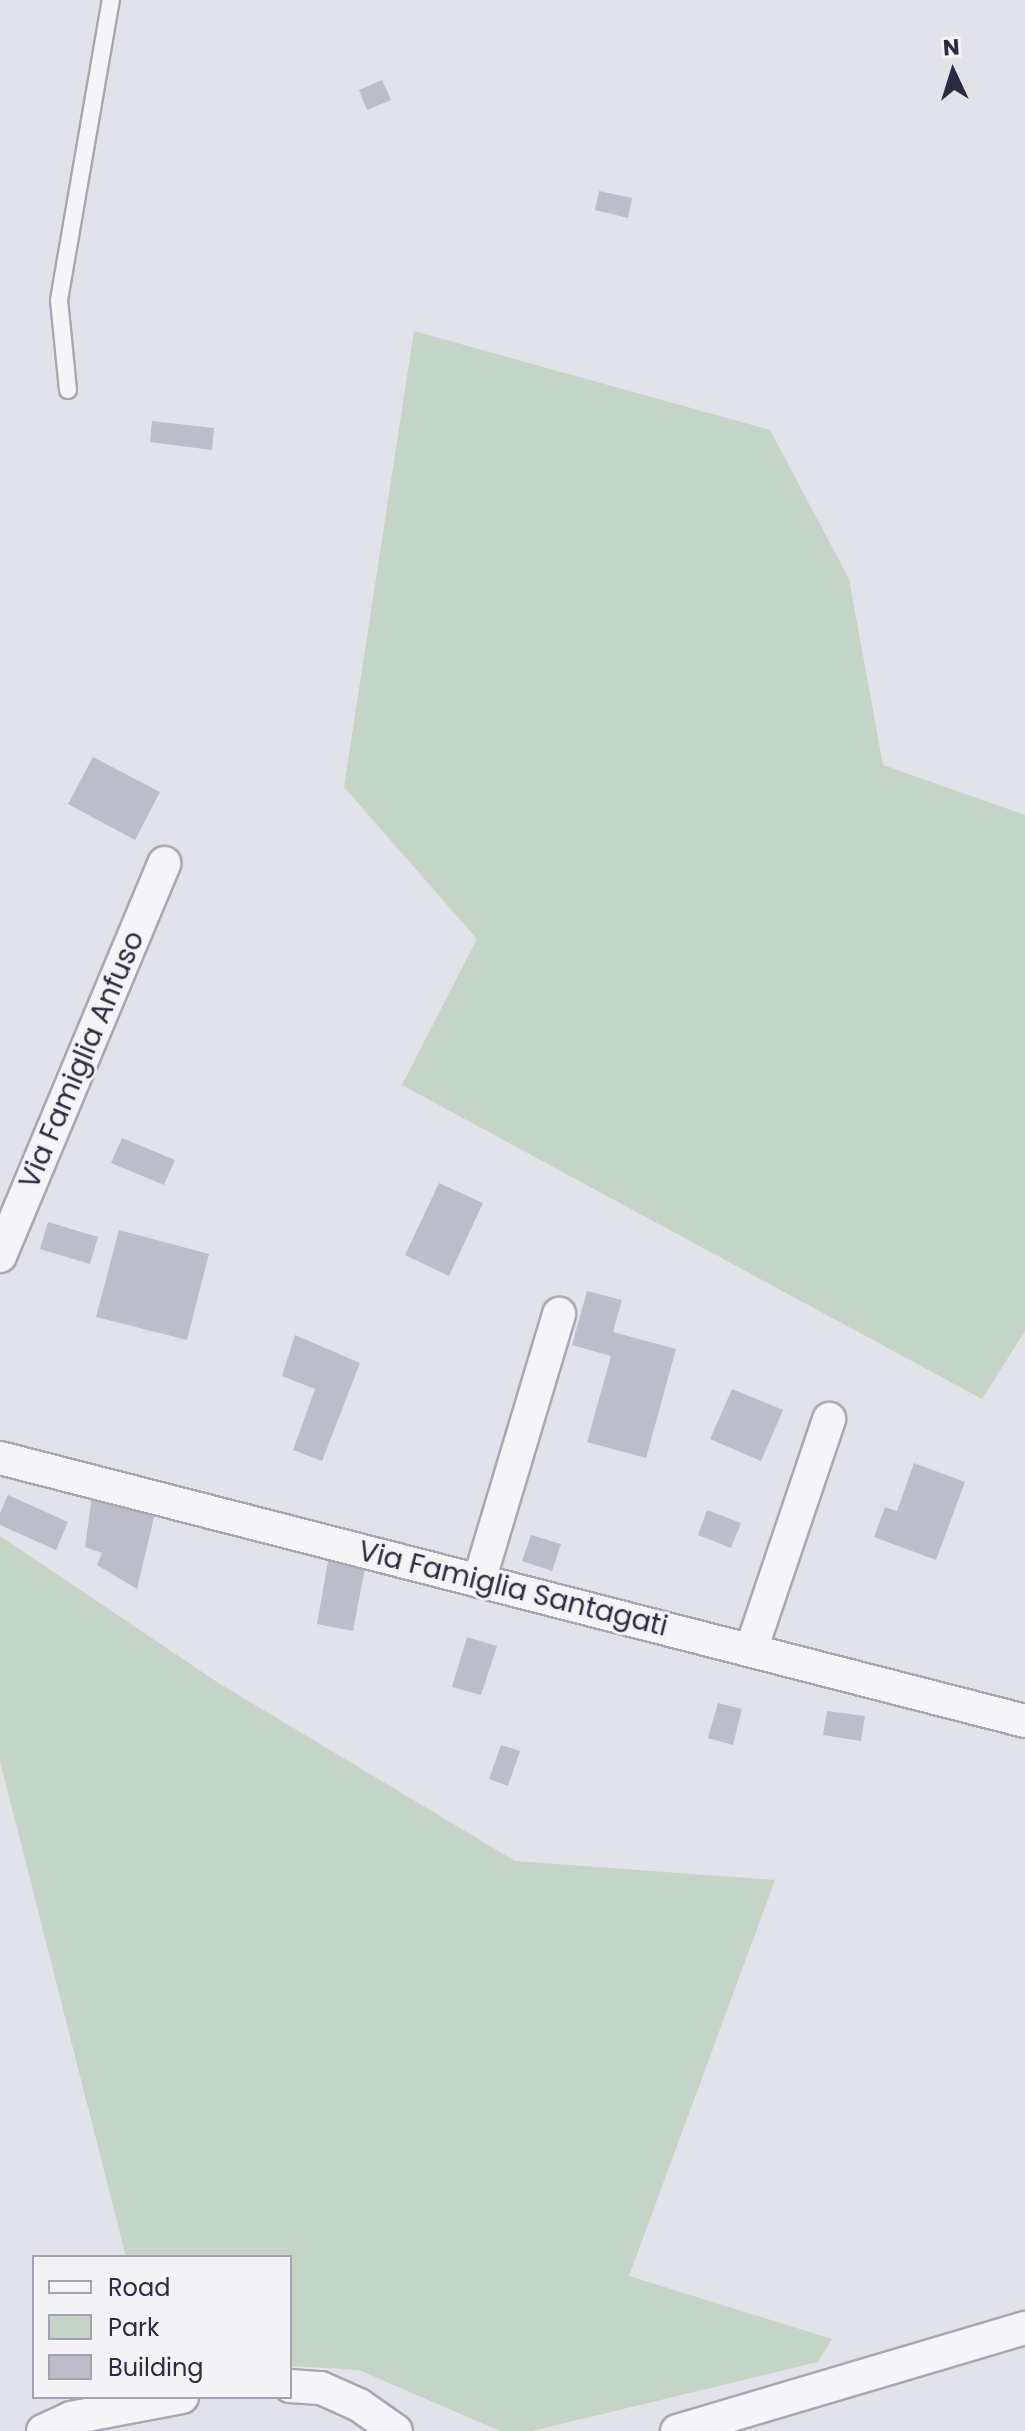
<!DOCTYPE html>
<style>
body{margin:0}
#map{position:relative;width:1025px;height:2431px;overflow:hidden;background:#e2e2ea;font-family:Poppins,sans-serif}
div>[style]{position:absolute}
.green>*{inset:0;background:#c4d4c6}
.building>*{inset:0;background:#bdbdca}
.roads{filter:drop-shadow(2px 0 #a8a7b4) drop-shadow(-2px 0 #a8a7b4) drop-shadow(0 2px #a8a7b4) drop-shadow(0 -2px #a8a7b4)}
.lane>*{height:16px;margin:-8px;padding:0 8px;transform-origin:8px;border-radius:8px;background:#f5f5f8}
.street>*{height:32px;margin:-16px;padding:0 16px;transform-origin:16px;border-radius:16px;background:#f5f5f8}
span{translate:-50% -50%;white-space:nowrap;text-align:center;line-height:1.15;-webkit-text-stroke:6px #f2f2f7;paint-order:stroke}
.street-label{font-size:28px;color:#2c2b41}
.legend{position:absolute;left:32px;top:2255px;width:260px;height:144px;box-sizing:border-box;background:#f2f2f7;border:2px solid #a3a2ae;margin:0;padding:10px 14px;list-style:none;font-size:24px;color:#2c2b41}
.legend li{display:flex;align-items:center;gap:16px;height:40px}
.legend b{width:40px;border:2px solid #a3a2ae}
.north{position:absolute;left:913px;top:32px;width:80px;height:80px;-webkit-text-stroke:6px #f2f2f7;paint-order:stroke;rotate:356deg;font-size:22px;font-weight:700;line-height:32px;text-align:center;color:#2c2b41}
.north::after{content:'';display:block;margin:auto;width:28px;height:36px;background:#2c2b41;clip-path:polygon(50% 0,100% 100%,50% 72%,0 100%)}
</style>
<div id="map">
<div class="green">
<div style="clip-path:polygon(414px 331px,770px 430px,849px 579px,883px 765px,1025px 815px,1025px 1331px,982px 1399px,402px 1085px,477px 939px,344px 787px)"></div>
<div style="clip-path:polygon(0 1536px,217px 1682px,515px 1861px,775px 1880px,629px 2276px,832px 2339px,818px 2362px,532px 2431px,500px 2431px,359px 2370px,290px 2366px,290px 2257px,126px 2257px,0 1761px)"></div>
</div>
<div class="building">
<div style="clip-path:polygon(382px 80px,391px 100px,367px 110px,359px 90px)"></div>
<div style="clip-path:polygon(599px 191px,632px 198px,628px 218px,595px 210px)"></div>
<div style="clip-path:polygon(152px 421px,214px 428px,212px 450px,150px 442px)"></div>
<div style="clip-path:polygon(93px 757px,160px 792px,135px 840px,68px 804px)"></div>
<div style="clip-path:polygon(122px 1138px,175px 1160px,164px 1185px,111px 1163px)"></div>
<div style="clip-path:polygon(439px 1183px,483px 1203px,449px 1276px,405px 1255px)"></div>
<div style="clip-path:polygon(48px 1222px,98px 1237px,90px 1264px,40px 1249px)"></div>
<div style="clip-path:polygon(119px 1230px,209px 1254px,187px 1340px,96px 1317px)"></div>
<div style="clip-path:polygon(587px 1291px,622px 1300px,613px 1332px,676px 1349px,646px 1458px,587px 1442px,611px 1356px,572px 1345px)"></div>
<div style="clip-path:polygon(295px 1335px,360px 1363px,322px 1461px,293px 1450px,315px 1389px,282px 1376px)"></div>
<div style="clip-path:polygon(732px 1389px,783px 1410px,761px 1461px,710px 1439px)"></div>
<div style="clip-path:polygon(914px 1463px,965px 1482px,936px 1560px,874px 1537px,885px 1507px,897px 1511px)"></div>
<div style="clip-path:polygon(8px 1495px,68px 1522px,56px 1550px,0 1525px,0 1513px)"></div>
<div style="clip-path:polygon(92px 1496px,155px 1513px,137px 1589px,97px 1565px,102px 1553px,85px 1547px)"></div>
<div style="clip-path:polygon(707px 1510px,741px 1523px,731px 1548px,698px 1535px)"></div>
<div style="clip-path:polygon(531px 1535px,561px 1544px,552px 1571px,522px 1561px)"></div>
<div style="clip-path:polygon(328px 1561px,365px 1568px,353px 1631px,317px 1624px)"></div>
<div style="clip-path:polygon(467px 1637px,497px 1646px,481px 1695px,452px 1687px)"></div>
<div style="clip-path:polygon(718px 1703px,742px 1709px,733px 1745px,708px 1738px)"></div>
<div style="clip-path:polygon(827px 1711px,865px 1716px,861px 1741px,823px 1735px)"></div>
<div style="clip-path:polygon(501px 1745px,520px 1751px,508px 1786px,489px 1779px)"></div>
</div>
<div class="roads">
<div class="lane">
<div style="left:68px;top:390px;width:90px;rotate:-95.7deg"></div>
<div style="left:59px;top:300px;width:304px;rotate:-80.2deg"></div>
</div>
<div class="street">
<div style="left:0;top:1256px;width:426px;rotate:-67.3deg"></div>
<div style="left:0;top:1458px;width:1058px;rotate:14.39deg"></div>
<div style="left:479px;top:1581px;width:279px;rotate:-73.3deg"></div>
<div style="left:751px;top:1650px;width:244px;rotate:-71.3deg"></div>
<div style="left:290px;top:2386px;width:31px;rotate:4deg"></div>
<div style="left:321px;top:2388px;width:42px;rotate:24.1deg"></div>
<div style="left:359px;top:2405px;width:45px;rotate:35.1deg"></div>
<div style="left:43px;top:2431px;width:31px;rotate:-25deg"></div>
<div style="left:71px;top:2418px;width:113px;rotate:-10.7deg"></div>
<div style="left:677px;top:2431px;width:363px;rotate:-16.5deg"></div>
</div>
</div>
<div class="street-label">
<span style="left:82px;top:1060px;rotate:-67deg">Via Famiglia Anfuso</span>
<span style="left:513px;top:1589px;rotate:14deg">Via Famiglia Santagati</span>
</div>
<ul class="legend">
<li><b style="height:10px;background:#f5f5f8"></b>Road</li>
<li><b style="height:22px;background:#c4d4c6"></b>Park</li>
<li><b style="height:22px;background:#bdbdca"></b>Building</li>
</ul>
<div class="north">N</div>
</div>
